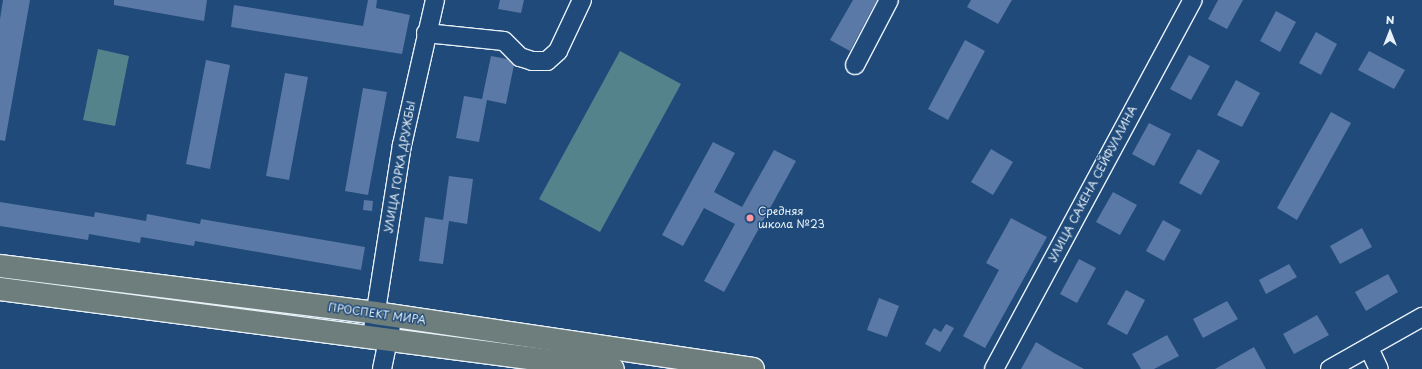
<!DOCTYPE html>
<meta charset="utf-8">
<style>
body{margin:0}
#map{position:relative;width:1422px;height:369px;overflow:hidden;background:#1f4a7a;font-family:"Playpen Sans",sans-serif}
div>[style]{position:absolute}
.green>*{inset:0;background:#55838c}
.building>*{inset:0;background:#5a79a6}
.roads{filter:drop-shadow(1px 0 #e8f1f8) drop-shadow(-1px 0 #e8f1f8) drop-shadow(0 1px #e8f1f8) drop-shadow(0 -1px #e8f1f8)}
.minor>*{height:18px;margin:-9px;padding:0 9px;transform-origin:9px;border-radius:9px;background:#1f4a7a}
.major>*{height:22px;margin:-11px;padding:0 11px;transform-origin:11px;border-radius:11px;background:#6d7e7c}
.dots>*{width:11px;height:11px;translate:-50% -50%;box-sizing:border-box;border:2px solid #1f4a7a;border-radius:50%}
span{translate:-50% -50%;white-space:nowrap;text-align:center;line-height:1.15;-webkit-text-stroke:3px #1f4a7a;paint-order:stroke}
.street-label{font-size:11px;color:#e8f1f8}
.poi-label{font-size:11px;color:#e8f1f8}
.left{translate:0 -50%;text-align:left}
.north{position:absolute;left:1370px;top:12px;width:40px;height:40px;-webkit-text-stroke:3px #1f4a7a;paint-order:stroke;rotate:0deg;font-size:11px;font-weight:700;line-height:16px;text-align:center;color:#e8f1f8}
.north::after{content:'';display:block;margin:auto;width:14px;height:18px;background:#e8f1f8;clip-path:polygon(50% 0,100% 100%,50% 72%,0 100%)}
</style>
<div id="map">
<div class="green">
<div style="clip-path:polygon(98px 49px,129px 56px,115px 126px,83px 120px)"></div>
<div style="clip-path:polygon(620px 51px,681px 84px,600px 232px,539px 199px)"></div>
</div>
<div class="building">
<div style="clip-path:polygon(3px 0,30px 0,5px 141px,0 140px,0 19px)"></div>
<div style="clip-path:polygon(114px 0,207px 0,204px 21px,114px 5px)"></div>
<div style="clip-path:polygon(368px 0,377px 0,376px 8px,410px 15px,402px 54px,231px 27px,234px 5px,363px 26px)"></div>
<div style="clip-path:polygon(500px 0,524px 0,521px 13px,498px 9px)"></div>
<div style="clip-path:polygon(853px 0,877px 0,850px 51px,830px 40px)"></div>
<div style="clip-path:polygon(971px 0,1012px 0,998px 24px,967px 7px)"></div>
<div style="clip-path:polygon(1218px 0,1243px 0,1227px 29px,1208px 19px)"></div>
<div style="clip-path:polygon(1276px 11px,1296px 22px,1280px 52px,1260px 41px)"></div>
<div style="clip-path:polygon(1316px 32px,1337px 44px,1321px 75px,1299px 63px)"></div>
<div style="clip-path:polygon(965px 40px,985px 51px,948px 120px,928px 109px)"></div>
<div style="clip-path:polygon(1369px 51px,1405px 70px,1394px 89px,1358px 70px)"></div>
<div style="clip-path:polygon(1189px 55px,1210px 66px,1191px 100px,1170px 89px)"></div>
<div style="clip-path:polygon(491px 56px,507px 59px,514px 65px,506px 104px,487px 100px,479px 142px,456px 138px,464px 96px,482px 99px)"></div>
<div style="clip-path:polygon(206px 60px,230px 65px,210px 169px,186px 164px)"></div>
<div style="clip-path:polygon(285px 73px,308px 77px,289px 180px,266px 176px)"></div>
<div style="clip-path:polygon(1236px 80px,1260px 93px,1242px 127px,1217px 115px)"></div>
<div style="clip-path:polygon(363px 88px,387px 92px,368px 195px,345px 191px)"></div>
<div style="clip-path:polygon(1331px 112px,1351px 123px,1297px 220px,1277px 208px)"></div>
<div style="clip-path:polygon(1149px 123px,1171px 134px,1154px 166px,1132px 154px)"></div>
<div style="clip-path:polygon(713px 142px,735px 153px,714px 192px,742px 207px,774px 150px,796px 161px,724px 292px,704px 281px,735px 224px,704px 208px,683px 246px,662px 235px)"></div>
<div style="clip-path:polygon(991px 149px,1013px 162px,993px 195px,971px 182px)"></div>
<div style="clip-path:polygon(1198px 149px,1220px 161px,1201px 195px,1179px 183px)"></div>
<div style="clip-path:polygon(449px 176px,473px 179px,467px 224px,449px 221px,443px 264px,419px 261px,425px 217px,443px 220px)"></div>
<div style="clip-path:polygon(1113px 192px,1137px 205px,1120px 235px,1096px 222px)"></div>
<div style="clip-path:polygon(364px 200px,373px 201px,372px 211px,363px 210px)"></div>
<div style="clip-path:polygon(0 202px,94px 217px,95px 212px,146px 221px,147px 214px,200px 224px,201px 219px,365px 247px,361px 270px,195px 241px,194px 246px,141px 237px,140px 243px,89px 234px,88px 240px,0 226px)"></div>
<div style="clip-path:polygon(1011px 218px,1047px 237px,985px 348px,963px 336px,999px 270px,986px 263px)"></div>
<div style="clip-path:polygon(1163px 220px,1181px 230px,1164px 261px,1146px 251px)"></div>
<div style="clip-path:polygon(1362px 228px,1372px 247px,1340px 264px,1330px 246px)"></div>
<div style="clip-path:polygon(1079px 259px,1096px 268px,1077px 303px,1060px 294px)"></div>
<div style="clip-path:polygon(1289px 264px,1297px 277px,1266px 294px,1259px 280px)"></div>
<div style="clip-path:polygon(1388px 274px,1398px 292px,1366px 311px,1355px 292px)"></div>
<div style="clip-path:polygon(1126px 290px,1145px 300px,1127px 335px,1107px 324px)"></div>
<div style="clip-path:polygon(879px 298px,899px 306px,887px 337px,867px 330px)"></div>
<div style="clip-path:polygon(1227px 301px,1238px 319px,1203px 338px,1193px 319px)"></div>
<div style="clip-path:polygon(1317px 315px,1329px 335px,1294px 354px,1283px 334px)"></div>
<div style="clip-path:polygon(946px 324px,954px 328px,940px 352px,925px 344px,934px 328px,941px 332px)"></div>
<div style="clip-path:polygon(1167px 335px,1179px 356px,1154px 369px,1141px 369px,1132px 354px)"></div>
<div style="clip-path:polygon(1036px 342px,1054px 353px,1084px 369px,1021px 369px)"></div>
<div style="clip-path:polygon(1254px 347px,1266px 369px,1215px 369px)"></div>
</div>
<div class="roads">
<div class="minor">
<div style="left:426px;top:33px;width:78px;rotate:5.9deg"></div>
<div style="left:504px;top:41px;width:23px;rotate:45deg"></div>
<div style="left:520px;top:57px;width:13px;rotate:18deg"></div>
<div style="left:532px;top:61px;width:15px"></div>
<div style="left:547px;top:61px;width:15px;rotate:-42deg"></div>
<div style="left:558px;top:51px;width:56px;rotate:-64.8deg"></div>
<div style="left:855px;top:65px;width:73px;rotate:-62.4deg"></div>
<div style="left:372px;top:336px;width:193px;rotate:-81.1deg"></div>
<div style="left:402px;top:145px;width:149px;rotate:-77.2deg"></div>
<div style="left:1369px;top:348px;width:23px;rotate:65deg"></div>
<div style="left:382px;top:369px;width:54px;rotate:-78.3deg"></div>
<div style="left:994px;top:369px;width:419px;rotate:-61.7deg"></div>
<div style="left:1330px;top:369px;width:106px;rotate:-29.5deg"></div>
</div>
<div class="major">
<div style="left:0;top:266px;width:378px;rotate:7.1deg"></div>
<div style="left:375px;top:313px;width:382px;rotate:8.4deg"></div>
<div style="left:0;top:289px;width:618px;rotate:7.44deg"></div>
</div>
</div>
<div class="dots">
<div style="left:750px;top:218px;background:#ff9aa2"></div>
</div>
<div class="street-label">
<span style="left:400px;top:167px;rotate:-80deg">УЛИЦА ГОРКА ДРУЖБЫ</span>
<span style="left:1093px;top:184px;rotate:-62deg">УЛИЦА САКЕНА СЕЙФУЛЛИНА</span>
<span style="left:377px;top:314px;rotate:8deg">ПРОСПЕКТ МИРА</span>
</div>
<div class="poi-label">
<span class="left" style="left:758px;top:218px">Средняя<br>школа №23</span>
</div>
<div class="north">N</div>
</div>
